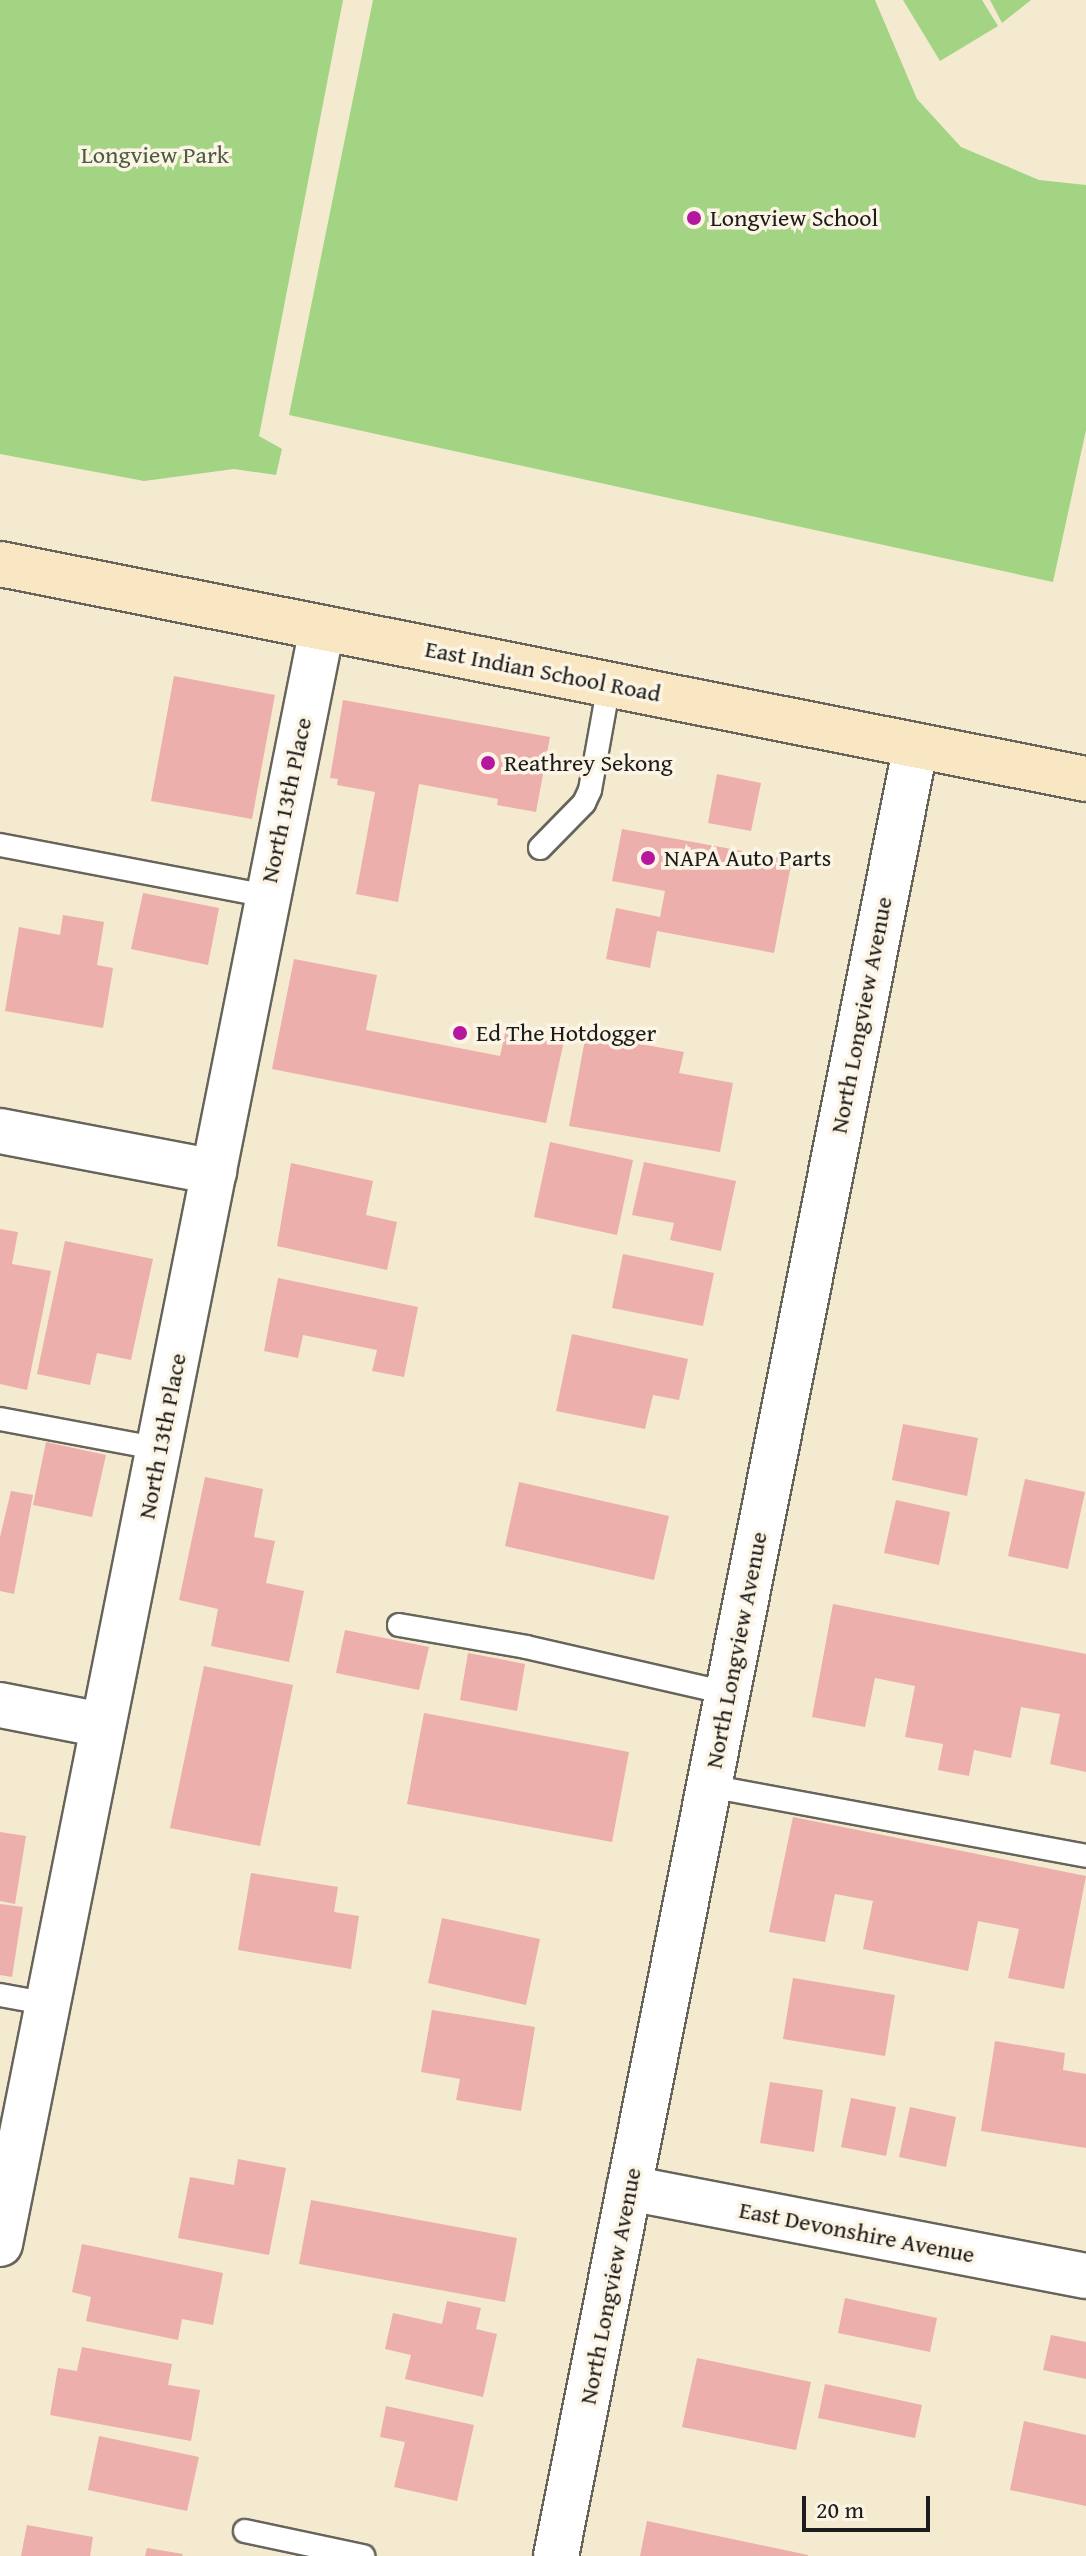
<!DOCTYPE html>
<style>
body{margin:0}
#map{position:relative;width:1086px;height:2556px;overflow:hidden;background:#f3ead0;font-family:"Gentium Book Plus",serif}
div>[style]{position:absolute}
.green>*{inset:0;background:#a3d483}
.building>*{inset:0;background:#edafac}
.roads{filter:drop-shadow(2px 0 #67645b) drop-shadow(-2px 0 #67645b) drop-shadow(0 2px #67645b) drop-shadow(0 -2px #67645b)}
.service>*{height:22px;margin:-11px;padding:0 11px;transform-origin:11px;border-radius:11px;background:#fff}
.minor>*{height:44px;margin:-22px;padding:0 22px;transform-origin:22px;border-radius:22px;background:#fff}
.secondary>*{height:44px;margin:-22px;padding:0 22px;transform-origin:22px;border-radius:22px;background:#f9e7c3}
.dots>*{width:22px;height:22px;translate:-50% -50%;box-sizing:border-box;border:4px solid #fcf5e5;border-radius:50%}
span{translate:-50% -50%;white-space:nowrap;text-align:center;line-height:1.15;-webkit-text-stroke:7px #fcf5e5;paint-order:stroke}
.park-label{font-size:24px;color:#4b5c40}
.poi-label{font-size:24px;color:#1c1c1c}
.left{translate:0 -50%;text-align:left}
.street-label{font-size:24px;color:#1c1c1c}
.scale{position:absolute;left:802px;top:2496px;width:128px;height:36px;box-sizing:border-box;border:4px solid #1c1c1c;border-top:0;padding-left:10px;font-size:24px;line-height:28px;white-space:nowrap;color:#1c1c1c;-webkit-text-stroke:6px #fcf5e5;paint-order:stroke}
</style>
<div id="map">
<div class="green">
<div style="clip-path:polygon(0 0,343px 0,259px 436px,282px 449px,276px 475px,234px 469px,144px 481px,0 454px)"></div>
<div style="clip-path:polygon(373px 0,875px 0,917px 99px,961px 147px,1039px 180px,1086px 185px,1086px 430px,1053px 582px,289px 415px)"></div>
<div style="clip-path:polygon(903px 0,982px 0,998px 26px,940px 61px)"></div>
<div style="clip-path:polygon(990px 0,1031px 0,1002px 23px)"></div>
</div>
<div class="building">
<div style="clip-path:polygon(174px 676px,275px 695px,252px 819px,151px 801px)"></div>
<div style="clip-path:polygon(343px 700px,550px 737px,536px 812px,497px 805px,498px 799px,419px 784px,398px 902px,356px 894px,375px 792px,337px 785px,338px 779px,330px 778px)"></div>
<div style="clip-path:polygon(717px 774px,761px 783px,751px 831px,708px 823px)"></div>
<div style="clip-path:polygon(622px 829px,792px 860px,774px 953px,657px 931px,650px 968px,606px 959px,616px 908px,660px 917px,665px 891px,612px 881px)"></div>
<div style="clip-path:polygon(143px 893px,219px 908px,208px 965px,131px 949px)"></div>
<div style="clip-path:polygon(63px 915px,104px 922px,97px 965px,113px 968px,103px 1028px,5px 1011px,19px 927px,60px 935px)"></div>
<div style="clip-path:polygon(294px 959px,377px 975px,366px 1030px,500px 1056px,506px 1030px,564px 1041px,546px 1123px,272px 1069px)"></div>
<div style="clip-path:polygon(586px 1034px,684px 1052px,679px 1073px,733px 1083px,720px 1152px,569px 1126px)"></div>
<div style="clip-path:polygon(550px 1142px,633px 1160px,617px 1235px,534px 1217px)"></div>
<div style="clip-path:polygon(644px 1162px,736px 1181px,721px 1251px,670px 1240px,674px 1223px,632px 1215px)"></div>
<div style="clip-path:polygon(291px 1163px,373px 1181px,366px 1215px,397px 1222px,387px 1270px,277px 1246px)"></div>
<div style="clip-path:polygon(0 1229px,18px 1232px,12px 1264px,51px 1271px,27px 1390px,0 1384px)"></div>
<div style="clip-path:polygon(65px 1241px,153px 1259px,131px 1360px,97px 1353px,90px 1385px,37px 1374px)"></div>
<div style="clip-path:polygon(623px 1254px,714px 1273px,703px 1326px,612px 1308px)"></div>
<div style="clip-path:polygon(278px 1278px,418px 1307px,404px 1377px,372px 1371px,377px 1350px,303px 1335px,298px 1358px,264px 1351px)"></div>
<div style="clip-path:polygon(572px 1334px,688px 1359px,679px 1400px,653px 1395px,645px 1429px,556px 1411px)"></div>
<div style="clip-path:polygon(903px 1424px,978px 1438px,967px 1496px,892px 1480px)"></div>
<div style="clip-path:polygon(46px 1442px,106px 1455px,92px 1517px,33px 1505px)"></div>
<div style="clip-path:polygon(205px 1477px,263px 1489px,254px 1537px,275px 1541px,266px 1583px,304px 1591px,289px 1662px,211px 1646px,218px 1609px,179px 1600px)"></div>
<div style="clip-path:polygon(1025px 1479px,1085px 1492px,1068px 1569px,1008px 1556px)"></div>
<div style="clip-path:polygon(519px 1482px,669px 1516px,654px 1580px,505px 1546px)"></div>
<div style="clip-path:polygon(11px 1491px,33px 1495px,14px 1594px,0 1591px,0 1537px)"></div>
<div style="clip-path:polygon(896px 1500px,950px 1512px,939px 1565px,884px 1553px)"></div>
<div style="clip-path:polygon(833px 1604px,1086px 1654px,1086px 1772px,1050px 1764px,1060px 1714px,1021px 1707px,1011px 1758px,974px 1750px,969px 1776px,938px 1770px,943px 1744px,905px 1737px,915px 1686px,875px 1678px,865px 1727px,812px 1717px)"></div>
<div style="clip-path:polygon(345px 1630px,429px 1647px,419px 1690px,336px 1673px)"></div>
<div style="clip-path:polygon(468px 1653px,525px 1664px,517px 1711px,460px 1700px)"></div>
<div style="clip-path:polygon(204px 1666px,293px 1685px,260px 1846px,170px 1828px)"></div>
<div style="clip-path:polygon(424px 1713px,629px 1752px,612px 1842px,407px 1804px)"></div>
<div style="clip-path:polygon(793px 1817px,1086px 1876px,1064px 1989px,1008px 1978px,1019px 1929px,978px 1921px,968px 1971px,863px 1949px,873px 1901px,835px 1894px,825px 1942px,769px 1932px)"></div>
<div style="clip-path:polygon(0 1832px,26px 1836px,15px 1904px,0 1901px)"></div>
<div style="clip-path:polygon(251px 1873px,338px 1887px,334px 1912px,359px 1916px,351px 1969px,238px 1950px)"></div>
<div style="clip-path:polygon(0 1904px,23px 1907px,12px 1977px,0 1975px)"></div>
<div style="clip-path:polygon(442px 1918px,540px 1939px,526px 2005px,428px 1983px)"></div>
<div style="clip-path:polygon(793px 1978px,895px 1995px,885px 2056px,783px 2039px)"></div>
<div style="clip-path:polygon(432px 2010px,535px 2027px,521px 2111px,456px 2100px,460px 2079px,421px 2072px)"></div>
<div style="clip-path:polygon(995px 2041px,1065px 2053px,1063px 2070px,1086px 2074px,1086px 2148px,981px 2131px)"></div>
<div style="clip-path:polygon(770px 2082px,823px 2090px,814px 2152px,760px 2143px)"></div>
<div style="clip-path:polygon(851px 2098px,896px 2107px,886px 2156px,841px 2147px)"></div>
<div style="clip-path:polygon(910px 2107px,956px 2117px,946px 2167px,899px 2157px)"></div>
<div style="clip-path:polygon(238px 2159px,286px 2168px,269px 2255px,178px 2238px,190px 2177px,234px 2185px)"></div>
<div style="clip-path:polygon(311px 2200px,517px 2238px,505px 2302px,299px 2264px)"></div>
<div style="clip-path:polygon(82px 2244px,223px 2273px,213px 2325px,182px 2319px,178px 2340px,86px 2321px,91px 2297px,72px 2292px)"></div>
<div style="clip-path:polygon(845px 2298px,937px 2318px,930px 2352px,838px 2333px)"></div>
<div style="clip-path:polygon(447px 2301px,481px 2308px,476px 2329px,497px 2334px,483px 2397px,405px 2379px,411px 2355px,385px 2349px,393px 2313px,442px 2324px)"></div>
<div style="clip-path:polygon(1051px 2335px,1086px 2342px,1086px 2379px,1043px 2370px)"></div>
<div style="clip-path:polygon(82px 2347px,172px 2364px,168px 2385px,200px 2390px,191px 2441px,50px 2415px,58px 2368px,77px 2371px)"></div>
<div style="clip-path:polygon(697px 2358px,811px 2382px,796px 2450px,682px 2427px)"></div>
<div style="clip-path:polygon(825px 2384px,922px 2405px,915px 2438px,818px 2418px)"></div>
<div style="clip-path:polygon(386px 2406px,474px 2425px,457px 2501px,394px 2487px,405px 2442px,380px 2437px)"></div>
<div style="clip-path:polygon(1024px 2421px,1086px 2435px,1086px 2506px,1010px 2490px)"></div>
<div style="clip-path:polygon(99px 2436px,199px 2457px,187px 2511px,88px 2490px)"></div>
<div style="clip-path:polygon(647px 2521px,808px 2555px,808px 2556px,640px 2556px)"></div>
<div style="clip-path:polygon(27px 2525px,93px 2537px,90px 2556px,21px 2556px)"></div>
<div style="clip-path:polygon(147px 2548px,183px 2554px,182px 2556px,145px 2556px)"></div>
</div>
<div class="roads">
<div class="service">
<div style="left:0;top:845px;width:272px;rotate:10.8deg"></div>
<div style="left:540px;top:848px;width:63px;rotate:-45.6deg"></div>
<div style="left:584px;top:803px;width:14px;rotate:-65deg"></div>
<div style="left:590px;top:790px;width:108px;rotate:-79.8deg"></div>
<div style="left:0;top:1419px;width:163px;rotate:10.6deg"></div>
<div style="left:399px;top:1625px;width:129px;rotate:9.8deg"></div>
<div style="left:526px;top:1647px;width:206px;rotate:12.9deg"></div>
<div style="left:709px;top:1786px;width:383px;rotate:10.5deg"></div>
<div style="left:0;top:1995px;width:50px;rotate:10.4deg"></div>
<div style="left:245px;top:2531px;width:121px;rotate:12deg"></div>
</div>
<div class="minor">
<div style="left:0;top:1131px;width:218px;rotate:10.8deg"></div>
<div style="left:0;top:1705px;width:104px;rotate:11.1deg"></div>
<div style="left:629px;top:2188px;width:465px;rotate:10.9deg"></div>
<div style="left:0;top:2244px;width:1648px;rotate:-78.73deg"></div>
<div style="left:556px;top:2556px;width:1846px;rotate:-78.76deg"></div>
</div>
<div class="secondary">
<div style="left:0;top:564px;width:1107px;rotate:11.2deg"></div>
</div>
</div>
<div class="dots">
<div style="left:694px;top:218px;background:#b5179e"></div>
<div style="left:488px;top:763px;background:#b5179e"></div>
<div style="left:648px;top:858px;background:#b5179e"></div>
<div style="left:460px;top:1033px;background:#b5179e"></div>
</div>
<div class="park-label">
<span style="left:155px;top:155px">Longview Park</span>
</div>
<div class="poi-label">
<span class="left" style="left:710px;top:218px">Longview School</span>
<span class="left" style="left:504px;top:763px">Reathrey Sekong</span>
<span class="left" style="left:664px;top:858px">NAPA Auto Parts</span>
<span class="left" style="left:476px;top:1033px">Ed The Hotdogger</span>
</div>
<div class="street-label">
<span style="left:543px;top:671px;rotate:11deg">East Indian School Road</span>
<span style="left:286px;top:800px;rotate:-78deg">North 13th Place</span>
<span style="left:861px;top:1015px;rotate:-79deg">North Longview Avenue</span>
<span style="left:162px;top:1436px;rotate:-79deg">North 13th Place</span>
<span style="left:736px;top:1650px;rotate:-79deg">North Longview Avenue</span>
<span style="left:857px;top:2232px;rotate:11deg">East Devonshire Avenue</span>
<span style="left:610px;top:2286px;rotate:-79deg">North Longview Avenue</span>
</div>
<div class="scale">20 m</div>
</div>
